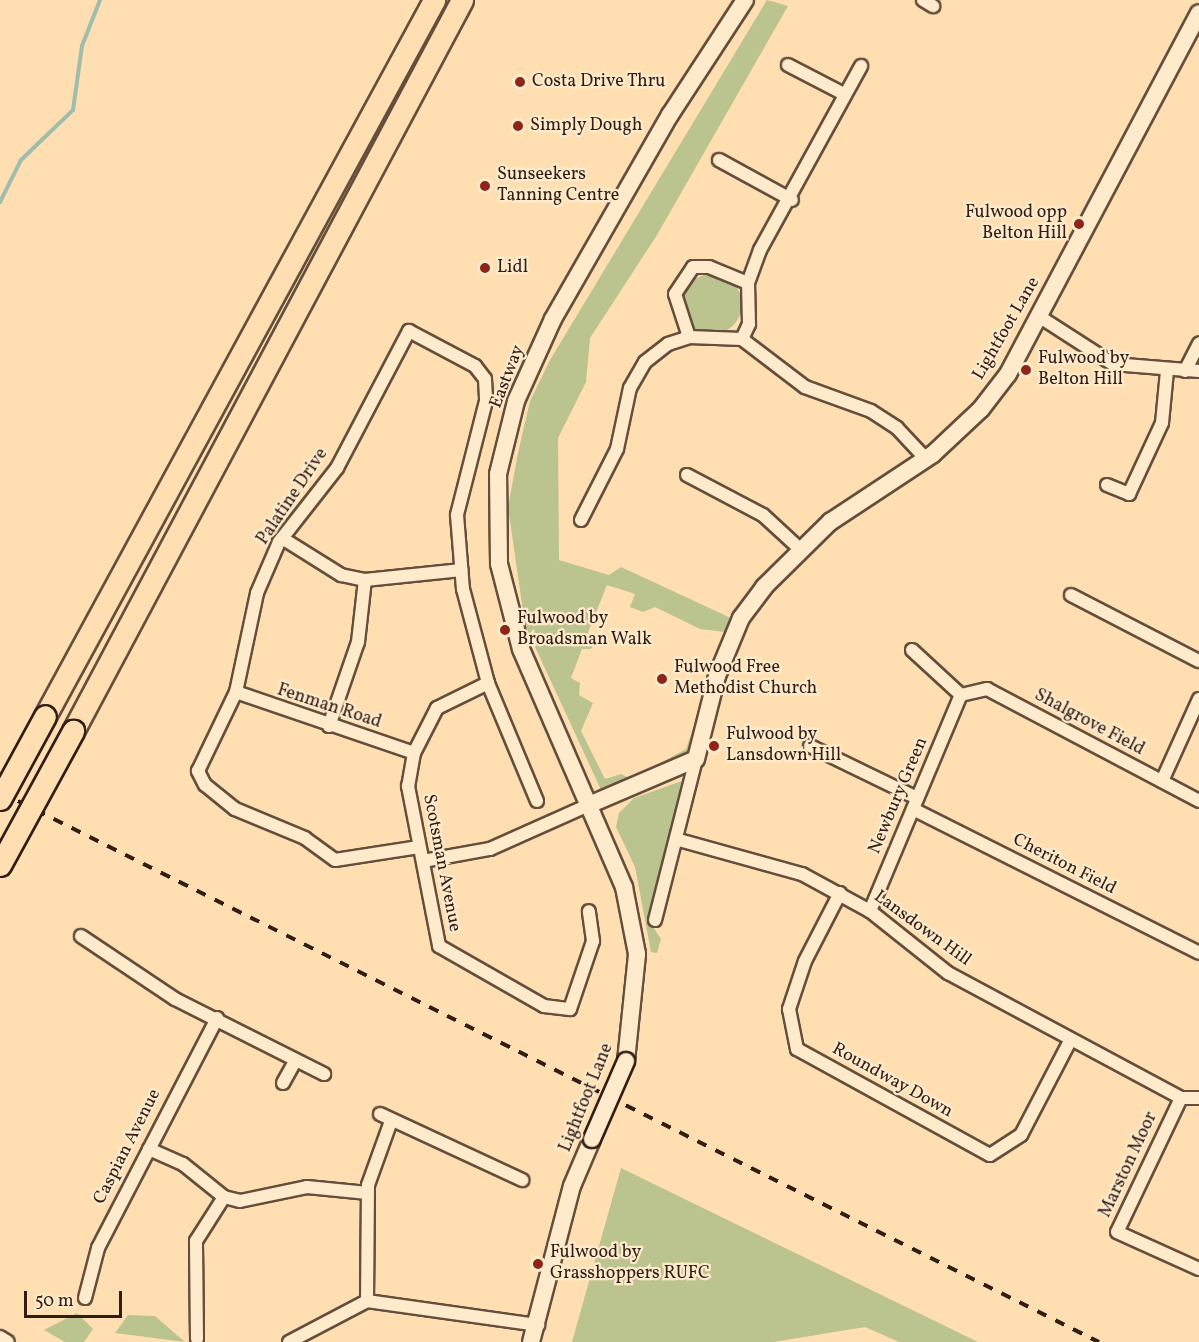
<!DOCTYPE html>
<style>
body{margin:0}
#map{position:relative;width:1199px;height:1342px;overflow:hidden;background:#ffdfb1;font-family:Vollkorn,serif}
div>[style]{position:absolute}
.green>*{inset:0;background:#bbc38f}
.round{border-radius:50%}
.stream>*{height:4px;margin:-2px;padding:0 2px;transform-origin:2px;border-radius:2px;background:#a0bcad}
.roads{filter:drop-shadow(2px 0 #644e3c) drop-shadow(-2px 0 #644e3c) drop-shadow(0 2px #644e3c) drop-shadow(0 -2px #644e3c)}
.street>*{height:12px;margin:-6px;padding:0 6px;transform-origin:6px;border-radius:6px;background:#ffeacc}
.secondary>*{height:16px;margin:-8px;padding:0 8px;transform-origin:8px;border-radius:8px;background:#ffeacc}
.highway>*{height:21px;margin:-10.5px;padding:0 10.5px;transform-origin:10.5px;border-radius:10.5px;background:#ffdfb1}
.rail>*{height:4px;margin-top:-2px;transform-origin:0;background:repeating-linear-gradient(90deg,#301d15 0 10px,transparent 0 20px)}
.bridges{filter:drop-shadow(2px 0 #301d15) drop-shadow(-2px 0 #301d15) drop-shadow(0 2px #301d15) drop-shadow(0 -2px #301d15)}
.secondary-bridge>*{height:16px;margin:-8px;padding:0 8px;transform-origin:8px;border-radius:8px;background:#ffeacc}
.highway-bridge>*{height:21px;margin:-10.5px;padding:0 10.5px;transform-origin:10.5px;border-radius:10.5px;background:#ffdfb1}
.dots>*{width:16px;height:16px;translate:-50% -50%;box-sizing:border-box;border:3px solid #ffeacc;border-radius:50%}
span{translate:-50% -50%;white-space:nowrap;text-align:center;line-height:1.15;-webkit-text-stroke:4.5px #ffeacc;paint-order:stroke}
.poi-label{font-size:18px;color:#301d15}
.left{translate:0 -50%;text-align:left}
.right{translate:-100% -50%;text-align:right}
.street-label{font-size:18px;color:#301d15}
.scale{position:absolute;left:24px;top:1291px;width:98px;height:27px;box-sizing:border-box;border:3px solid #301d15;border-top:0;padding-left:8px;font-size:18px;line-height:21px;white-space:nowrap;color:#301d15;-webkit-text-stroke:4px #ffeacc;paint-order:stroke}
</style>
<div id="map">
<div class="green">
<div style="clip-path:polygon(767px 0,788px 6px,657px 235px,590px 338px,586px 382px,558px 438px,559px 560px,609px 575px,621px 567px,731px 618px,725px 632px,700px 629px,655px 607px,643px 612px,630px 607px,635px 594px,607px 585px,587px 635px,596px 639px,591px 649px,582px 649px,571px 678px,580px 683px,579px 695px,593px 703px,581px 731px,605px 779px,621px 774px,631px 779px,686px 749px,722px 646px,689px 752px,666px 770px,602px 792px,525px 625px,508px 507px,518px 453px,530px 401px,550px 360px)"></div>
<div class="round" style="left:682px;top:274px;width:60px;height:60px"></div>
<div style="clip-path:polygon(682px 781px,651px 924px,661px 939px,657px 953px,651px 952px,635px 867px,616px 827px,619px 813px,634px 798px)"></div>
<div style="clip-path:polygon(621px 1168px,978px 1342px,899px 1342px,865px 1327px,774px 1342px,572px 1342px)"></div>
<div style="clip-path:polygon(77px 1313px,93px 1329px,84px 1342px,65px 1342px,44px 1330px)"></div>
<div style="clip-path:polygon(128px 1315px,155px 1316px,185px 1342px,115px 1333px)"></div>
</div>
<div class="stream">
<div style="left:0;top:202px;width:47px;rotate:-63.4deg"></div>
<div style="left:21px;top:160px;width:72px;rotate:-43.9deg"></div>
<div style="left:73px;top:110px;width:65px;rotate:-82deg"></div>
<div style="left:82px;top:46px;width:49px;rotate:-68.6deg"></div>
</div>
<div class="roads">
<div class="street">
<div style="left:923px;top:0;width:12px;rotate:31deg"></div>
<div style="left:788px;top:65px;width:63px;rotate:27.4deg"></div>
<div style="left:719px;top:160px;width:83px;rotate:28.7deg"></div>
<div style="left:1040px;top:317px;width:87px;rotate:32.8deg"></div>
<div style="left:1113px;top:364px;width:86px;rotate:4.7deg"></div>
<div style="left:689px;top:337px;width:45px;rotate:-108deg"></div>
<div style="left:675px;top:294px;width:32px;rotate:-56deg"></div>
<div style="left:693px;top:267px;width:16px"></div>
<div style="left:709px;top:267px;width:42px;rotate:22.3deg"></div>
<div style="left:742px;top:339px;width:79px;rotate:37.3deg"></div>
<div style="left:805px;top:387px;width:70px;rotate:20deg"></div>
<div style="left:871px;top:411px;width:31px;rotate:33deg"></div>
<div style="left:897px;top:428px;width:42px;rotate:46.9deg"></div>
<div style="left:1185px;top:371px;width:31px;rotate:-63deg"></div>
<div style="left:687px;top:475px;width:86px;rotate:27.8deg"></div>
<div style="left:763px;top:515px;width:50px;rotate:42.6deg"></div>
<div style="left:1107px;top:485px;width:24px;rotate:22deg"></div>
<div style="left:1129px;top:494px;width:78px;rotate:-65.1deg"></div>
<div style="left:1162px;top:423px;width:52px;rotate:-84.5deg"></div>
<div style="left:581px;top:520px;width:80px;rotate:-63.1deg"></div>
<div style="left:617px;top:449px;width:62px;rotate:-78deg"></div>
<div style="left:630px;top:388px;width:30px;rotate:-60deg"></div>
<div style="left:645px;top:362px;width:29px;rotate:-38deg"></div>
<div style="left:668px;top:344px;width:22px;rotate:-18deg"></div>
<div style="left:689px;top:337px;width:53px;rotate:2.2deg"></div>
<div style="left:742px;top:339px;width:17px;rotate:-65deg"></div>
<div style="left:749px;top:324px;width:41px;rotate:-91.4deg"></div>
<div style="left:748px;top:283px;width:35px;rotate:-70deg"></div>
<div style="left:760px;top:250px;width:210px;rotate:-61.2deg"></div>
<div style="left:282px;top:538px;width:70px;rotate:32.1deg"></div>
<div style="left:341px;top:575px;width:25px;rotate:12deg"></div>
<div style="left:365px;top:580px;width:97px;rotate:-5.9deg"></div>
<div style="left:1071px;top:595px;width:144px;rotate:27.3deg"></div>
<div style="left:912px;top:650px;width:67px;rotate:42.6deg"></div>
<div style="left:236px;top:692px;width:188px;rotate:18.9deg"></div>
<div style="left:961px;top:695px;width:27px;rotate:-13deg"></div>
<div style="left:987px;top:689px;width:240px;rotate:27.8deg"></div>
<div style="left:329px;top:726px;width:89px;rotate:-71deg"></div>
<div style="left:358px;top:642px;width:62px;rotate:-83.6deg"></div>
<div style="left:810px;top:746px;width:119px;rotate:25.9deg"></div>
<div style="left:1162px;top:781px;width:90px;rotate:-65.7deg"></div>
<div style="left:537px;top:801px;width:128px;rotate:-112.6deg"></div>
<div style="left:488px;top:683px;width:57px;rotate:153.9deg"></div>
<div style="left:437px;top:708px;width:51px;rotate:117.1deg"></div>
<div style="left:414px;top:753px;width:34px;rotate:100deg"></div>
<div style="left:408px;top:786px;width:163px;rotate:79deg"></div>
<div style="left:439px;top:946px;width:121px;rotate:29.7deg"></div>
<div style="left:544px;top:1006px;width:26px;rotate:7deg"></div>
<div style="left:570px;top:1009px;width:72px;rotate:-71.3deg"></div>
<div style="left:593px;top:941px;width:30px;rotate:-98deg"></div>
<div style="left:913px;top:809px;width:320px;rotate:26.7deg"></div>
<div style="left:679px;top:840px;width:128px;rotate:15.5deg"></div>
<div style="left:802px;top:874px;width:77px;rotate:28.6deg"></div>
<div style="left:870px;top:911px;width:100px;rotate:38.5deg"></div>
<div style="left:948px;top:973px;width:264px;rotate:28.2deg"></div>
<div style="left:1181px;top:1098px;width:18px"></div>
<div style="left:419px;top:847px;width:85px;rotate:171.2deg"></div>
<div style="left:335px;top:860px;width:37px;rotate:-144deg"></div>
<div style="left:305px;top:838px;width:76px;rotate:-157.5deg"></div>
<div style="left:235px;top:809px;width:38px;rotate:-141deg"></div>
<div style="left:205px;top:785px;width:16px;rotate:-117deg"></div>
<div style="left:198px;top:771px;width:88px;rotate:-64.3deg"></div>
<div style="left:236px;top:692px;width:101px;rotate:-78deg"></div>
<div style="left:257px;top:593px;width:56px;rotate:-66.7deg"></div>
<div style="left:279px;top:542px;width:94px;rotate:-51.9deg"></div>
<div style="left:337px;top:468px;width:155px;rotate:-62.3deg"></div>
<div style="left:409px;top:331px;width:75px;rotate:27.9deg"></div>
<div style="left:475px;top:366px;width:16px;rotate:52deg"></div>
<div style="left:485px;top:379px;width:22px;rotate:87deg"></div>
<div style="left:486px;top:401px;width:118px;rotate:104.3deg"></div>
<div style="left:457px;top:515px;width:74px;rotate:85.4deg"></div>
<div style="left:463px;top:589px;width:97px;rotate:75.1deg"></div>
<div style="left:423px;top:861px;width:68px;rotate:-10.2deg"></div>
<div style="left:490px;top:849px;width:111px;rotate:-24deg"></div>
<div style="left:840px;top:893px;width:76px;rotate:117.2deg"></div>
<div style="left:805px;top:961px;width:51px;rotate:108.4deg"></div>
<div style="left:789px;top:1009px;width:41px;rotate:78.7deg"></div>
<div style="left:797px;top:1049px;width:220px;rotate:28.8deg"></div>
<div style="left:990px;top:1155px;width:37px;rotate:-33deg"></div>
<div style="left:1021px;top:1135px;width:108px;rotate:-62.5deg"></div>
<div style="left:870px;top:911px;width:234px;rotate:-67.2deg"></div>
<div style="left:655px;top:920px;width:166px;rotate:-75.7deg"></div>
<div style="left:81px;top:936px;width:113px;rotate:33.8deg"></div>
<div style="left:175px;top:999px;width:167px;rotate:26.7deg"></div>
<div style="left:283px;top:1083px;width:23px;rotate:-61deg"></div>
<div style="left:1181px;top:1098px;width:148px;rotate:115.5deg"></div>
<div style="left:1117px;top:1232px;width:90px;rotate:24.3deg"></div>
<div style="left:380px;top:1114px;width:157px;rotate:24.9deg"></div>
<div style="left:149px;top:1149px;width:37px;rotate:24deg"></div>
<div style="left:183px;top:1164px;width:53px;rotate:38.8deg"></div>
<div style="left:224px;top:1197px;width:16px;rotate:14deg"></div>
<div style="left:240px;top:1201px;width:68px;rotate:-11.8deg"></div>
<div style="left:307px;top:1187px;width:61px;rotate:5.6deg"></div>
<div style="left:85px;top:1298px;width:52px;rotate:-75.4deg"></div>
<div style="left:98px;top:1248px;width:259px;rotate:-62.6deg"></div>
<div style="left:367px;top:1301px;width:116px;rotate:-89.5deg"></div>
<div style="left:368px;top:1185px;width:68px;rotate:-70.2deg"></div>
<div style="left:0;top:1337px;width:9px;rotate:32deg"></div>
<div style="left:197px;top:1339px;width:98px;rotate:-90.6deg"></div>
<div style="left:196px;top:1241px;width:52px;rotate:-57.5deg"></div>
<div style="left:289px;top:1342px;width:88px;rotate:-27.7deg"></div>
<div style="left:367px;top:1301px;width:173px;rotate:8deg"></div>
</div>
<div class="secondary">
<div style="left:591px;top:804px;width:114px;rotate:-23.2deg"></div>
<div style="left:696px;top:759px;width:86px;rotate:-75.8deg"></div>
<div style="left:717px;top:676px;width:63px;rotate:-67.5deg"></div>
<div style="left:741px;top:618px;width:39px;rotate:-53deg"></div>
<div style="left:764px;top:587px;width:93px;rotate:-44.6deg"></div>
<div style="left:830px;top:522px;width:123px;rotate:-33.4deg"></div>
<div style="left:933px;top:454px;width:66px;rotate:-43.2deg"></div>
<div style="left:981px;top:409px;width:44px;rotate:-52.4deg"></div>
<div style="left:1008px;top:374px;width:408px;rotate:-62.1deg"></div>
<div style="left:626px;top:1061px;width:108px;rotate:-84.1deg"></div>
<div style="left:637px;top:954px;width:68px;rotate:-101deg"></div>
<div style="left:624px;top:887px;width:259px;rotate:-113.4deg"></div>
<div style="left:521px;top:649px;width:88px;rotate:-104.5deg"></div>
<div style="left:499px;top:564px;width:90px;rotate:-90.6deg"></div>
<div style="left:498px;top:474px;width:75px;rotate:-76.1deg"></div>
<div style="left:516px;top:401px;width:90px;rotate:-65.7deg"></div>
<div style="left:553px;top:319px;width:235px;rotate:-60.2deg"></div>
<div style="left:670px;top:115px;width:137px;rotate:-56.9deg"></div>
<div style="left:531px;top:1342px;width:161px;rotate:-75.3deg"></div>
<div style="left:572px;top:1186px;width:51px;rotate:-66.9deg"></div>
</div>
<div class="highway">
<div style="left:45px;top:716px;width:815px;rotate:-61.48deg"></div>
<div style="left:73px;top:731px;width:828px;rotate:-61.98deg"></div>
</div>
</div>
<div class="rail">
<div style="left:0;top:792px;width:1229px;rotate:26.59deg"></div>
</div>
<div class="bridges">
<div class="secondary-bridge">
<div style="left:592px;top:1139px;width:85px;rotate:-66.4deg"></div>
</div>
<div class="highway-bridge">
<div style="left:0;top:799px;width:94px;rotate:-61.5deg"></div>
<div style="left:0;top:865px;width:153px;rotate:-61.4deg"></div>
</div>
</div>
<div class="dots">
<div style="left:520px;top:82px;background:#8f2418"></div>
<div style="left:518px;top:126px;background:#8f2418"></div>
<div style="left:485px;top:186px;background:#8f2418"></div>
<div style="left:1079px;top:224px;background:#8f2418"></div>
<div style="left:485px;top:268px;background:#8f2418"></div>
<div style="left:1026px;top:370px;background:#8f2418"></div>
<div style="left:505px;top:630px;background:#8f2418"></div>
<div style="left:662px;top:679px;background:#8f2418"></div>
<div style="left:714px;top:746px;background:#8f2418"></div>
<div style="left:538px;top:1264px;background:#8f2418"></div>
</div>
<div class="poi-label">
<span class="left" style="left:532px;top:82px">Costa Drive Thru</span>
<span class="left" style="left:530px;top:126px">Simply Dough</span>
<span class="left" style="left:497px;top:186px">Sunseekers<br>Tanning Centre</span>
<span class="right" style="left:1067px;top:224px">Fulwood opp<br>Belton Hill</span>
<span class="left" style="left:497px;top:268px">Lidl</span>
<span class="left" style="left:1038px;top:370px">Fulwood by<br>Belton Hill</span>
<span class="left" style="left:517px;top:630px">Fulwood by<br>Broadsman Walk</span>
<span class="left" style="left:674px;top:679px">Fulwood Free<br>Methodist Church</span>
<span class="left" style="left:726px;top:746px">Fulwood by<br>Lansdown Hill</span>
<span class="left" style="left:550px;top:1264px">Fulwood by<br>Grasshoppers RUFC</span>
</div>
<div class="street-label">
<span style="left:1007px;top:329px;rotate:-60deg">Lightfoot Lane</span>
<span style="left:508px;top:377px;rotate:-69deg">Eastway</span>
<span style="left:293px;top:497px;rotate:-56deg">Palatine Drive</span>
<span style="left:329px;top:707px;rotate:18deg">Fenman Road</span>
<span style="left:1089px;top:723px;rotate:28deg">Shalgrove Field</span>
<span style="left:899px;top:796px;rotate:-67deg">Newbury Green</span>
<span style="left:441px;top:863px;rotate:79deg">Scotsman Avenue</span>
<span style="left:1064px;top:865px;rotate:27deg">Cheriton Field</span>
<span style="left:922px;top:929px;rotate:36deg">Lansdown Hill</span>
<span style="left:892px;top:1081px;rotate:29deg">Roundway Down</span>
<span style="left:587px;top:1098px;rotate:-68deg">Lightfoot Lane</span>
<span style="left:128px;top:1147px;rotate:-63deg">Caspian Avenue</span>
<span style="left:1129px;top:1165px;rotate:-65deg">Marston Moor</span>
</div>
<div class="scale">50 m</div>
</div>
